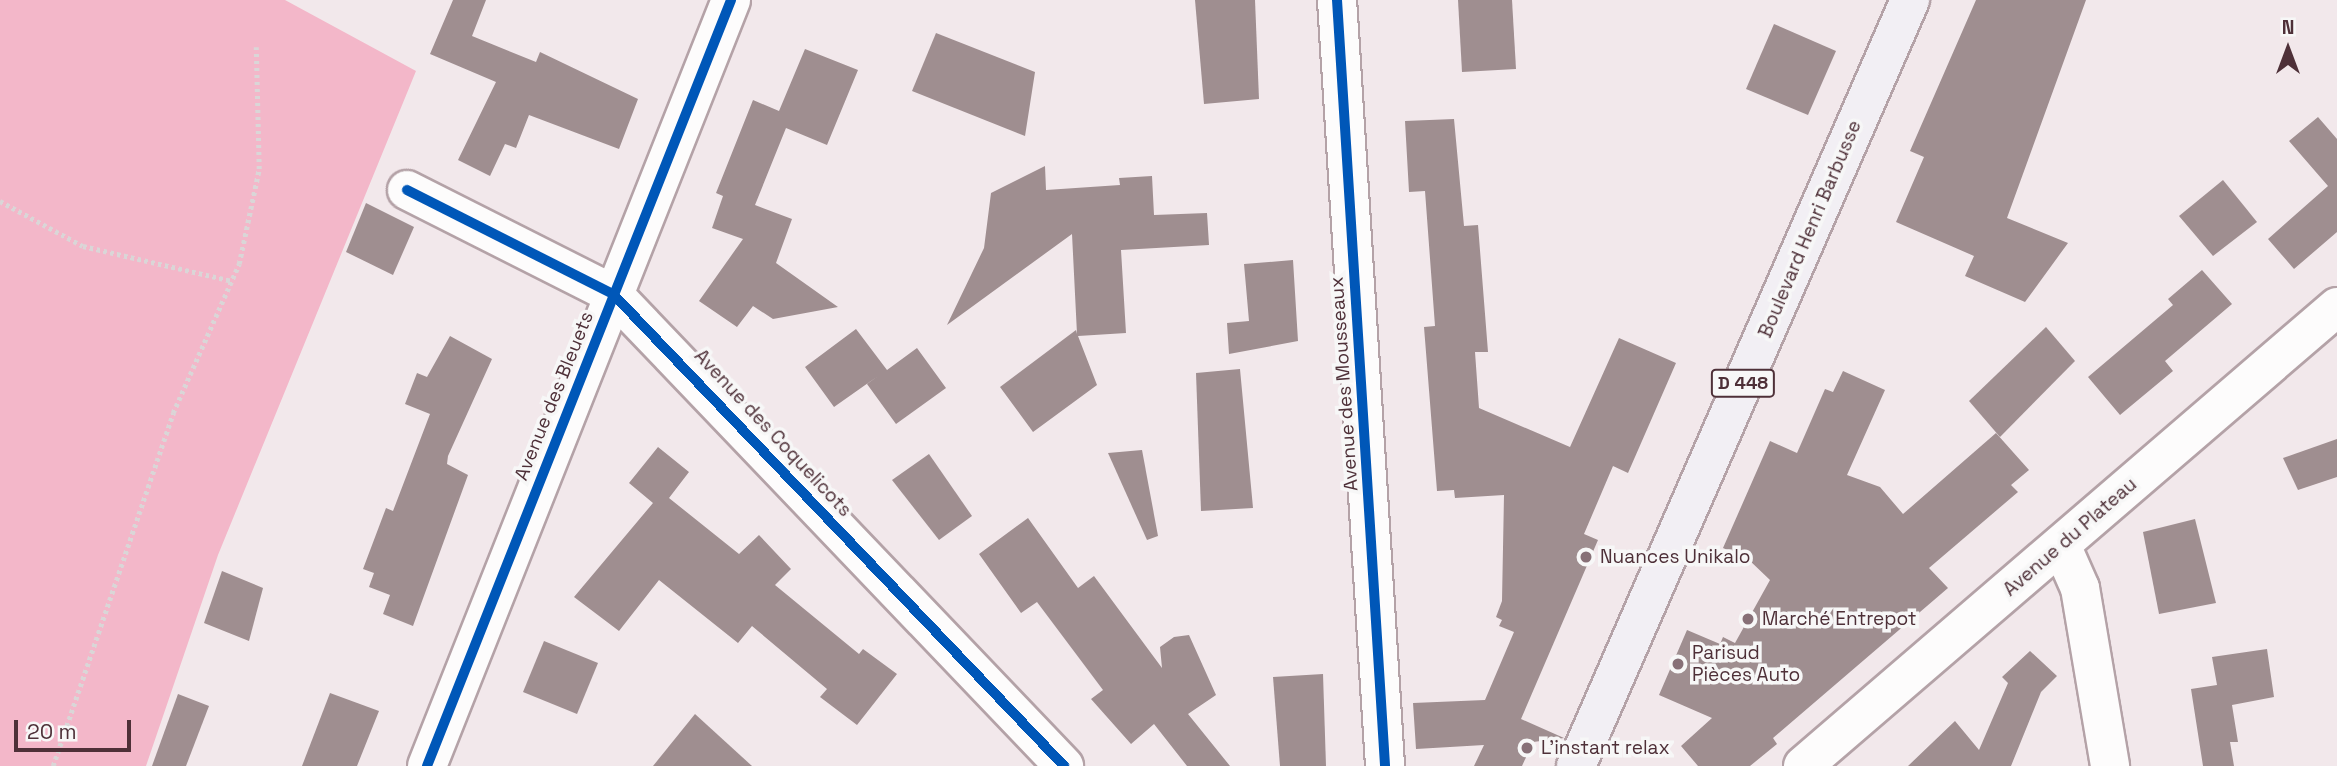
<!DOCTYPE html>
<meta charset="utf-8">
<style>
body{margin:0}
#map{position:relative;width:2337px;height:766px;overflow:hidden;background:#f2e8eb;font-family:"Space Grotesk",sans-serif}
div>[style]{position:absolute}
.forest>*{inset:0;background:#f3b7c9}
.building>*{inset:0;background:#9f8e90}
.path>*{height:4.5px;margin-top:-2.25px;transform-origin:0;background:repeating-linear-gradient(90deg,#dad6d7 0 3.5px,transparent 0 7px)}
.roads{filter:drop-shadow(2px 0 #b4a2a7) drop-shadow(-2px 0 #b4a2a7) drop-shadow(0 2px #b4a2a7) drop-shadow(0 -2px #b4a2a7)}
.minor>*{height:38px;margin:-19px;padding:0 19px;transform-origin:19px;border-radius:19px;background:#fdfcfc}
.major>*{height:38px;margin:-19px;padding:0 19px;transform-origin:19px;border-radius:19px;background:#f2eff4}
.cycleway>*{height:10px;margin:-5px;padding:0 5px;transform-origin:5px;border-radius:5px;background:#0057b8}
.dots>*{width:19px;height:19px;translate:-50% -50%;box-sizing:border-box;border:4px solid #f7f7f7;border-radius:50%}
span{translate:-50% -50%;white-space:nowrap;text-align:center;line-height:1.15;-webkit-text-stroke:7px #f7f7f7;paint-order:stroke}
.shield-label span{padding:2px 5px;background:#f7f7f7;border:2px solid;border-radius:5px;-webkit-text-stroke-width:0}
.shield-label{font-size:18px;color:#4e3038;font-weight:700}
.street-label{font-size:19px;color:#4e3038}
.poi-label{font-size:19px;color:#4e3038}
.left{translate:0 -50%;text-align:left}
.north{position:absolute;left:2253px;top:14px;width:70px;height:70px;-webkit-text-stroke:5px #f7f7f7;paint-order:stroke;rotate:0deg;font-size:19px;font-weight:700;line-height:28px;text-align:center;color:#4e3038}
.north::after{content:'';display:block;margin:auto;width:24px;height:32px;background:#4e3038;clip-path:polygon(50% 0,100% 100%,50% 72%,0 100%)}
.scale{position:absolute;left:14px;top:720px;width:117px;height:32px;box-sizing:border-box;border:4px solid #4e3038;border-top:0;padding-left:9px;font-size:21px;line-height:24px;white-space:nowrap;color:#4e3038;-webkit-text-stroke:5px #f7f7f7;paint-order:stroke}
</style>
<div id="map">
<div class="forest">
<div style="clip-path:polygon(0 0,285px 0,416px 71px,218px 555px,146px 766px,0 766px)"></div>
</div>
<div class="building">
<div style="clip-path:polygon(453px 0,486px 0,472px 36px,536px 62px,540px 52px,638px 99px,619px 149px,529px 115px,516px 148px,505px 144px,490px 176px,458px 160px,496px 82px,430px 54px)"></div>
<div style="clip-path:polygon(1195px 0,1255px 0,1259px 99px,1204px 104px)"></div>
<div style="clip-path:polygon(1458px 0,1512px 0,1516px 69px,1462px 72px)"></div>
<div style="clip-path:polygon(1976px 0,2086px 0,2007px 218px,2068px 243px,2025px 302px,1965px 276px,1974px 256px,1896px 222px,1924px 157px,1910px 151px)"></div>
<div style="clip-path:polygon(1774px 24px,1836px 51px,1808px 115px,1746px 89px)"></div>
<div style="clip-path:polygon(936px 33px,1035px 72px,1025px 136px,912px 91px)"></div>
<div style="clip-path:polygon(805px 49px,858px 70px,827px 145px,786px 128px,755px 205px,792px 219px,776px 263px,838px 307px,773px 319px,753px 306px,737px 327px,699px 301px,743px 239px,712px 228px,723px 196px,716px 193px,753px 100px,779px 111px)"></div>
<div style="clip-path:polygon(2318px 117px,2337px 139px,2337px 232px,2294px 269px,2268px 239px,2328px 186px,2289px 141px)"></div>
<div style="clip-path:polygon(1454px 119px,1464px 226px,1478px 225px,1488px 352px,1475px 352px,1479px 408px,1570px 447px,1619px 338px,1676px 363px,1628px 473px,1613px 466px,1584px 534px,1598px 540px,1521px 719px,1564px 738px,1533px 742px,1522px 766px,1474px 766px,1484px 745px,1416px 749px,1413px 703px,1485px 700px,1514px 632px,1499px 626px,1502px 620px,1496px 617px,1502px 601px,1504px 495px,1455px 498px,1454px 490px,1437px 491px,1424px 327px,1435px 326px,1425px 191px,1409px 192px,1405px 121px)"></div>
<div style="clip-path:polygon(1045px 166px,1046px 190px,1120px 185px,1119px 178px,1152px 176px,1154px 215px,1207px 213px,1209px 245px,1121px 250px,1126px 333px,1078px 336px,1097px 385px,1033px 432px,1000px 387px,1076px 330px,1077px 334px,1072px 234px,947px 325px,984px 248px,991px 193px)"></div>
<div style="clip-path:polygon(2223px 180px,2257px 222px,2213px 256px,2179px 216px)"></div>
<div style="clip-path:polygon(366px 203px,414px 227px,393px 275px,346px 252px)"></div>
<div style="clip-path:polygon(1293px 260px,1298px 341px,1229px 354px,1227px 323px,1249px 321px,1244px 264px)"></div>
<div style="clip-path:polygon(2202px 270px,2232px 304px,2165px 361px,2173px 371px,2120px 415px,2088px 377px,2173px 305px,2168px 299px)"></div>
<div style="clip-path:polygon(2046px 327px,2075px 361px,2000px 437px,1969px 401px)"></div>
<div style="clip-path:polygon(856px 329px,887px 370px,917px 348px,946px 388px,896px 424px,867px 384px,878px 376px,834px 407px,805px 367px)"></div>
<div style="clip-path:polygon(450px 336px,492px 359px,448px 456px,447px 464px,468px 475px,413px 626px,383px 614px,390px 595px,369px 587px,374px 573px,363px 569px,386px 508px,393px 511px,430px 414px,405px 404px,417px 373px,427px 377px)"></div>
<div style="clip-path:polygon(1240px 369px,1253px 508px,1201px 511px,1196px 373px)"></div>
<div style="clip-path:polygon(1843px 371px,1885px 390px,1847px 475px,1880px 487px,1903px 514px,1996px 433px,2029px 470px,2011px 485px,2018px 492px,1929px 568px,1948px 588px,1773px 738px,1777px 744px,1750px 766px,1698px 766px,1681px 746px,1712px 718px,1659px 695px,1687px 630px,1720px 644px,1723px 637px,1735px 643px,1770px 580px,1748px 559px,1723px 548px,1770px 441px,1797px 453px,1825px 389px,1833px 392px)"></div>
<div style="clip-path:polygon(2337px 439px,2337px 477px,2298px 490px,2283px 458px)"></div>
<div style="clip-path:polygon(658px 447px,689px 472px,669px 498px,739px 554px,759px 535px,791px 569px,775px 585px,859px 654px,863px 649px,897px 674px,857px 725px,820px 697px,827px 689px,752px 626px,738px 643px,659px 580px,619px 631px,574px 597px,653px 503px,629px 483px)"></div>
<div style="clip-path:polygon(1142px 450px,1158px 536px,1147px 540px,1108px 453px)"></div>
<div style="clip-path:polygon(929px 454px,972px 516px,939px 540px,892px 480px)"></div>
<div style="clip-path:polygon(1028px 518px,1078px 588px,1094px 576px,1162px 668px,1160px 647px,1174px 637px,1189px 635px,1216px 695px,1188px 714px,1230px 766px,1187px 766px,1154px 724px,1131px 744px,1091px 699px,1103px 690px,1037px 602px,1021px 613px,979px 554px)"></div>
<div style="clip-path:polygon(2195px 519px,2216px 603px,2159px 614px,2143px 532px)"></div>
<div style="clip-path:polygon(222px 571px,263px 588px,249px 641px,204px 623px)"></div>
<div style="clip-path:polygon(544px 641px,598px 663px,577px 714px,523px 692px)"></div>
<div style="clip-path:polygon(2267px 649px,2274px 697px,2232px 705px,2238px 742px,2230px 742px,2234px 766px,2203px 766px,2191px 689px,2217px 685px,2212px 657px)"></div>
<div style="clip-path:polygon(2030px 651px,2057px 676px,2041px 692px,2011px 766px,1908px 766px,1955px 721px,1979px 750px,2008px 683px,2002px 677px)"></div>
<div style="clip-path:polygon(1323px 674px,1326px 766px,1280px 766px,1273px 677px)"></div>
<div style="clip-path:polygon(330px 693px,379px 711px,357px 766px,302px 766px)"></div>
<div style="clip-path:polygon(178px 694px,209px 706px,186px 766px,152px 766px)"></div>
<div style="clip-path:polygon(695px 714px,752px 766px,653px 766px)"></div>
</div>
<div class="path">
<div style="left:0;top:201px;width:94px;rotate:28.5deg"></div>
<div style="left:83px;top:246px;width:153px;rotate:13.2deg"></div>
<div style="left:53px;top:766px;width:373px;rotate:-71.2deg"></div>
<div style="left:173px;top:413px;width:163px;rotate:-66.1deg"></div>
<div style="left:239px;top:264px;width:97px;rotate:-78.1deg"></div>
<div style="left:259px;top:169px;width:122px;rotate:-91.4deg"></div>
</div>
<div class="roads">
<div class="minor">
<div style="left:1337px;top:0;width:768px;rotate:86.41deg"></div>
<div style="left:407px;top:190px;width:231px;rotate:26.8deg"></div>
<div style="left:613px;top:294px;width:653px;rotate:46.3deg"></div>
<div style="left:2061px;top:545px;width:47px;rotate:66.2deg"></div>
<div style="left:2080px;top:588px;width:181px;rotate:80.4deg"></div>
<div style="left:427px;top:766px;width:824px;rotate:-68.35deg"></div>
<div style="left:1803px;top:766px;width:704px;rotate:-40.68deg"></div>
</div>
<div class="major">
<div style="left:1576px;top:766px;width:836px;rotate:-66.44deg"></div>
</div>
</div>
<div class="cycleway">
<div style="left:1337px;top:0;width:768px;rotate:86.41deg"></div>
<div style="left:407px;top:190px;width:231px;rotate:26.8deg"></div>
<div style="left:613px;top:294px;width:653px;rotate:46.3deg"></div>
<div style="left:427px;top:766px;width:824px;rotate:-68.35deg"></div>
</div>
<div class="dots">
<div style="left:1586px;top:557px;background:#877077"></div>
<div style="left:1748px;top:619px;background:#877077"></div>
<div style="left:1678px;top:664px;background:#877077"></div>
<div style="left:1527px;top:748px;background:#877077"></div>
</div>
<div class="shield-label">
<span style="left:1743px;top:383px">D 448</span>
</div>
<div class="street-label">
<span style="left:1810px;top:229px;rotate:-67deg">Boulevard Henri Barbusse</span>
<span style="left:1344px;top:384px;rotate:-94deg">Avenue des Mousseaux</span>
<span style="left:554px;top:396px;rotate:-68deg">Avenue des Bleuets</span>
<span style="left:773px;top:433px;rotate:47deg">Avenue des Coquelicots</span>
<span style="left:2070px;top:537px;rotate:-41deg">Avenue du Plateau</span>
</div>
<div class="poi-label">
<span class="left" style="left:1600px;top:557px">Nuances Unikalo</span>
<span class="left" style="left:1762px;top:619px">Marché Entrepot</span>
<span class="left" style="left:1692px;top:664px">Parisud<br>Pièces Auto</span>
<span class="left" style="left:1541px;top:748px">L'instant relax</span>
</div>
<div class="north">N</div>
<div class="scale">20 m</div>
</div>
